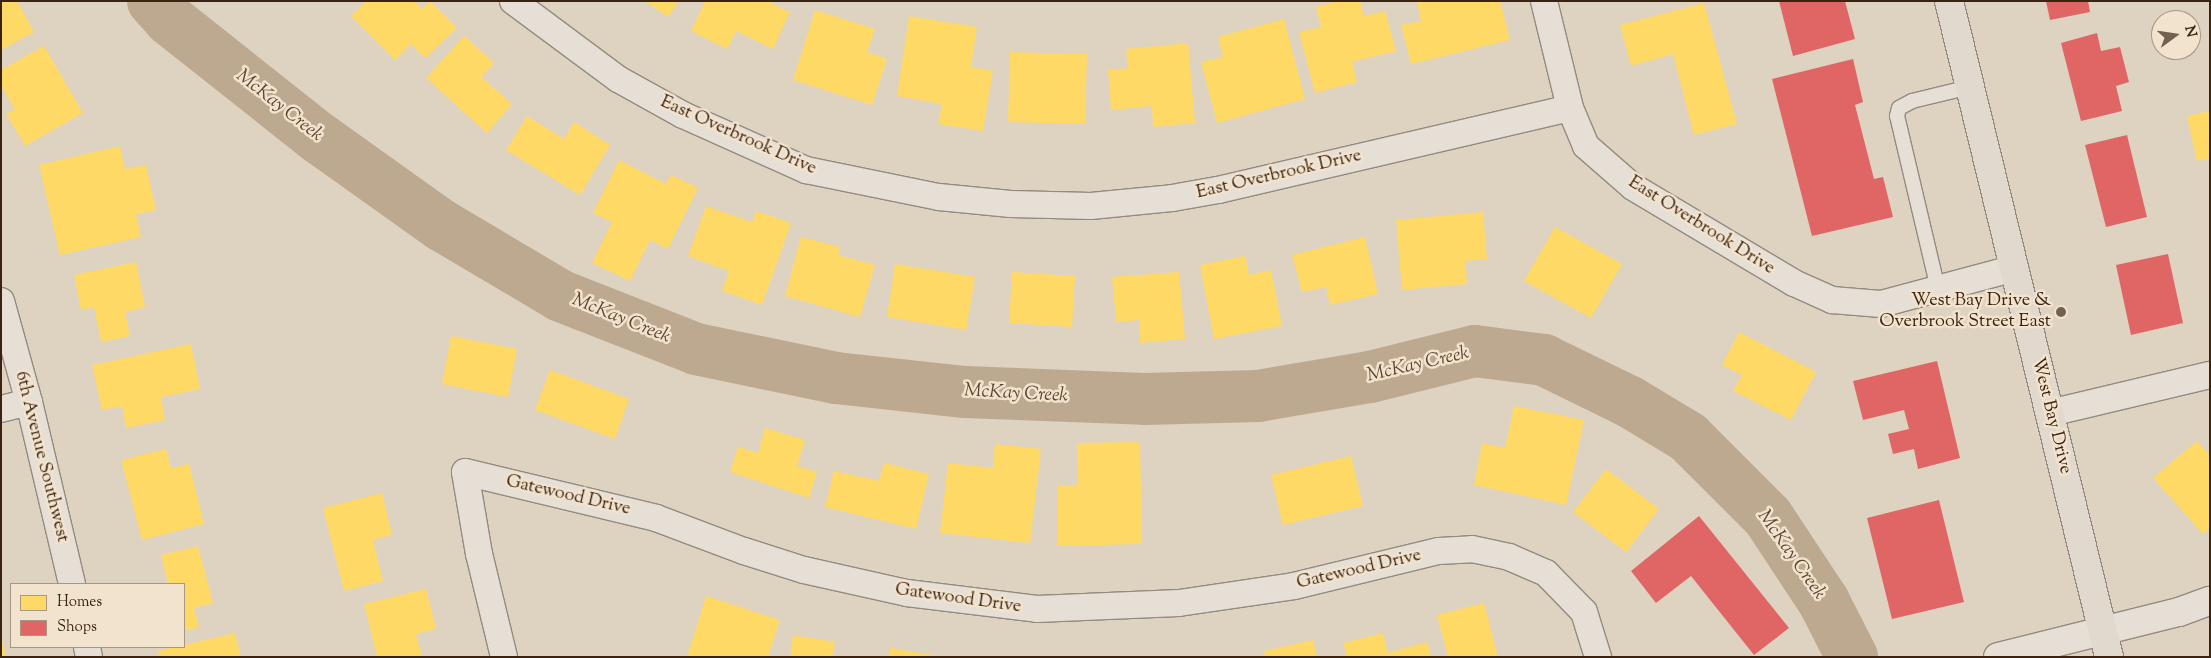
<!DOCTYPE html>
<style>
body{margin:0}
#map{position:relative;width:2211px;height:658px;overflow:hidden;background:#ded2c0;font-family:"Sorts Mill Goudy",serif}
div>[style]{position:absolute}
.homes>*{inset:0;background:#ffd966}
.shops>*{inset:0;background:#e06666}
.river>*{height:52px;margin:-26px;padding:0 26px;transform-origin:26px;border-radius:26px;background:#bda990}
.roads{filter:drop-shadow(1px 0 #948a7e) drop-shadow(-1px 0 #948a7e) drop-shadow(0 1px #948a7e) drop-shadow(0 -1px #948a7e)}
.service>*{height:14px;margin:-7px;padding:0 7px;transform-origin:7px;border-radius:7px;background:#e5dfd6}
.minor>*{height:26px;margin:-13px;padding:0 13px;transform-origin:13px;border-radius:13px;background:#e5dfd6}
.tertiary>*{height:28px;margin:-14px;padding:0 14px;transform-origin:14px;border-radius:14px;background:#e5dfd6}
.primary>*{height:28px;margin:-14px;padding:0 14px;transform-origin:14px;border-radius:14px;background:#e1d9ce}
.dots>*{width:14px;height:14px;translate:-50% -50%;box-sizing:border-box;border:2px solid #f2e3ce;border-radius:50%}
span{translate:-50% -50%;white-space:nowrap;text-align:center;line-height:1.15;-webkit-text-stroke:5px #f2e3ce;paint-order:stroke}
.street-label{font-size:18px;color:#3a2310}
.poi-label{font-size:18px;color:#3a2310}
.right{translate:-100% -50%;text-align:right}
.water-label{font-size:19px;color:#5d4630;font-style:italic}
.frame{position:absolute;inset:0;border:2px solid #3a2310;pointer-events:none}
.legend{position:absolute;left:10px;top:583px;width:175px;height:65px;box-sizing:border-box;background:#f2e3ce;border:1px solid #a89682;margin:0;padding:6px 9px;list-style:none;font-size:15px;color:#3a2310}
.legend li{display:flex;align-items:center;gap:10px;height:25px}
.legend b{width:25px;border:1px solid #a89682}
.north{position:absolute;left:2151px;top:10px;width:50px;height:50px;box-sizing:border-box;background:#f2e3ce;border:1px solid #a89682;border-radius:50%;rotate:76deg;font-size:14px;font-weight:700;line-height:20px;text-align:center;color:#3a2310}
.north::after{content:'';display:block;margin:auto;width:18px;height:22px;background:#73604e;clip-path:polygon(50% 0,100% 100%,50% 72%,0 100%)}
</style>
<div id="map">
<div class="homes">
<div style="clip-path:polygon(1px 1px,17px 1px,34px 32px,1px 50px)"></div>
<div style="clip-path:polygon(366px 1px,414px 1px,422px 9px,430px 1px,457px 28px,425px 58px,411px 44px,395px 60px,351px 16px)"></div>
<div style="clip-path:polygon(645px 1px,679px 1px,668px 17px)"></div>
<div style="clip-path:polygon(705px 1px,773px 1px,772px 4px,790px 12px,773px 49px,736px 31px,727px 49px,691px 31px)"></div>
<div style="clip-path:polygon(1338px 1px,1360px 1px,1364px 16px,1385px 11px,1396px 51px,1352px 62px,1357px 82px,1315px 93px,1299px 32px,1321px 27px,1316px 7px)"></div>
<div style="clip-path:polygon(1421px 1px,1500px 1px,1510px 40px,1411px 64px,1401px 25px,1421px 21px,1417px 2px)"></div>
<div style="clip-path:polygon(1704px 3px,1737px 124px,1694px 135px,1673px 54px,1631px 66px,1620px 25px)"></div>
<div style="clip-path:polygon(815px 10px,875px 29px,867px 52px,887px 59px,872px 105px,793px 80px)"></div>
<div style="clip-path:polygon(909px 16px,977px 27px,971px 67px,993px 71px,983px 131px,938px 124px,942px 104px,897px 96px)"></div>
<div style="clip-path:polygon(1284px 19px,1305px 99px,1217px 123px,1201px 62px,1223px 57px,1218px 37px)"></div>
<div style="clip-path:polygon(464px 36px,494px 63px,481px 77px,512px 104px,487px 133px,426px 78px)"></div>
<div style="clip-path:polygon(1188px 43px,1195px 123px,1153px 127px,1152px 106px,1111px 110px,1108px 70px,1128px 68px,1126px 49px)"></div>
<div style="clip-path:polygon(44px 46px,83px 113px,25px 146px,6px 114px,15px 109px,1px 86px,1px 70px)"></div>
<div style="clip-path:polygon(1010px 52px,1087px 54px,1085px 124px,1008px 122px)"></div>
<div style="clip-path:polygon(2210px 111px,2210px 158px,2197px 161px,2187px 116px)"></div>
<div style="clip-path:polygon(527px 116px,564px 139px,574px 122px,610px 145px,580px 195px,506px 150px)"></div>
<div style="clip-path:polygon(120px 146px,125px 169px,146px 165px,156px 210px,136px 214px,141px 237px,60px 255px,39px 165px)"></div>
<div style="clip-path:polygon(619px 160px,666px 184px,671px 175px,698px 188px,668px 249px,650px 240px,630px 281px,592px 263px,612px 222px,593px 213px)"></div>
<div style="clip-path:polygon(706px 206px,752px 222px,756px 211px,791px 223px,762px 305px,722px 291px,729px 271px,688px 256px)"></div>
<div style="clip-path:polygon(1483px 212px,1487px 259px,1465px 261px,1467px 284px,1402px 290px,1396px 220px)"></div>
<div style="clip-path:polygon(1555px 227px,1622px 264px,1591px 318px,1524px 281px)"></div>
<div style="clip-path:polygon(801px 237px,840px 247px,838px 255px,875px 265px,860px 317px,785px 296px)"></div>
<div style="clip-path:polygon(1365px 237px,1378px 294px,1330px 305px,1326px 287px,1302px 292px,1292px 255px)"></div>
<div style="clip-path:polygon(1245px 256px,1249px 275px,1271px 270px,1282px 326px,1214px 339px,1200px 265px)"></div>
<div style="clip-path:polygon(136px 262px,145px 307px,125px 312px,130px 336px,101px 342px,94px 307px,81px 310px,74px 275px)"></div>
<div style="clip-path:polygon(895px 264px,975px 277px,966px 330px,887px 317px)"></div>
<div style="clip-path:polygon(1012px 272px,1075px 276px,1072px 327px,1009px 323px)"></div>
<div style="clip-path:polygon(1179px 272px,1185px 339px,1140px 343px,1139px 320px,1116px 322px,1112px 277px)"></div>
<div style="clip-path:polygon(1739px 332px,1816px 372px,1791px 420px,1733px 391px,1742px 375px,1722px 365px)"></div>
<div style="clip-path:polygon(451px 336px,517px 349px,508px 397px,442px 384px)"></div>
<div style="clip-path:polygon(191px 344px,200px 389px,161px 397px,165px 420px,126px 428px,122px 406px,102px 410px,92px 365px)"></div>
<div style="clip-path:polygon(550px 370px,629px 399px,615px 439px,535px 410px)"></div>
<div style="clip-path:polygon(1514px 406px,1584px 420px,1566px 505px,1474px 485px,1482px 443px,1505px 448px)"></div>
<div style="clip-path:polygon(765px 428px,805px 440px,797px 466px,817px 472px,809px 498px,730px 472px,738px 447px,758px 453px)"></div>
<div style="clip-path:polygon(2197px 441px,2210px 455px,2210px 528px,2203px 534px,2153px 478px)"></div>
<div style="clip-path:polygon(1140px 442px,1142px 544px,1058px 546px,1058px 485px,1078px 485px,1077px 443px)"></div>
<div style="clip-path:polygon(995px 444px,1041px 449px,1030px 543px,940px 533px,948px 463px,993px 468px)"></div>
<div style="clip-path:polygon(166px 449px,171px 468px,189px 464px,204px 524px,142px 540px,121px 460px)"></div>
<div style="clip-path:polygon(1351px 456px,1363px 506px,1283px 525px,1271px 475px)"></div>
<div style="clip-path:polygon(884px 463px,929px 474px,916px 529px,825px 507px,834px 471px,879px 481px)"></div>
<div style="clip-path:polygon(1606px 469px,1659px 509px,1626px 552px,1573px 512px)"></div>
<div style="clip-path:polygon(382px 493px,392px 535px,373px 540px,383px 581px,344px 591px,323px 508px)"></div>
<div style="clip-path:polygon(198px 546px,213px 603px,194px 608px,199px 627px,184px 631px,184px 584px,168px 584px,161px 555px)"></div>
<div style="clip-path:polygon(426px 589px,436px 629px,416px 634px,422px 657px,377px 657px,364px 604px)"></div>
<div style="clip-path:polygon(706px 596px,780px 620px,768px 657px,687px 657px)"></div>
<div style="clip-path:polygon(1484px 603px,1498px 657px,1448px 657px,1437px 615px)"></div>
<div style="clip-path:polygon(235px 633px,241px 657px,159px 657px,158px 651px)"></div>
<div style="clip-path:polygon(1383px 633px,1388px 653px,1427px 642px,1431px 657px,1347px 657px,1343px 643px)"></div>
<div style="clip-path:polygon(793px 635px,835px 642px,832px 657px,790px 657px)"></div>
<div style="clip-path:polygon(1313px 640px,1317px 657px,1265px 657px,1264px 651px)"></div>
<div style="clip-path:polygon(1px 641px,2px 641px,6px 657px,1px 657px)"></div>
<div style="clip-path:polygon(890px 648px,933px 655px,933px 657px,888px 657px)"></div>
</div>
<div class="shops">
<div style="clip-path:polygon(1779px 1px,1845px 1px,1855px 39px,1793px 56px)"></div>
<div style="clip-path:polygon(2046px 1px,2088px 1px,2090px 12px,2050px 20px)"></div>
<div style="clip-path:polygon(2097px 33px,2101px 51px,2120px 47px,2129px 82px,2116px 86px,2122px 111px,2081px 121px,2061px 43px)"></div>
<div style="clip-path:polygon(1853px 59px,1863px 102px,1855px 105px,1874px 179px,1883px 177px,1893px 217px,1812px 236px,1772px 79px)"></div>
<div style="clip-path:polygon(2127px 135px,2147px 217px,2106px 227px,2085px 145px)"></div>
<div style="clip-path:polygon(2168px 254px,2183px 323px,2131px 335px,2116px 265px)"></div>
<div style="clip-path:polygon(1937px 361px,1960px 458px,1918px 469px,1914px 449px,1893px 454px,1888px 434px,1909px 429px,1904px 410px,1863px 420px,1853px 381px)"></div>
<div style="clip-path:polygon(1939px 500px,1964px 602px,1892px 619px,1867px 518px)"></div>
<div style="clip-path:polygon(1699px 516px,1789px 628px,1754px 655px,1691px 576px,1656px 603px,1631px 571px)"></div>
</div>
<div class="river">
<div style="left:153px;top:1px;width:25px;rotate:48deg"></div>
<div style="left:170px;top:20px;width:190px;rotate:38.4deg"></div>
<div style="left:319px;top:138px;width:150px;rotate:35.5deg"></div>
<div style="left:441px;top:225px;width:139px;rotate:30.6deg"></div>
<div style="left:561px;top:296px;width:145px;rotate:21.4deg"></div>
<div style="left:696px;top:349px;width:143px;rotate:11.7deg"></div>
<div style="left:836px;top:378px;width:130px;rotate:6.2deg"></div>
<div style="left:965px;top:392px;width:179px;rotate:2.2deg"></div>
<div style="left:1144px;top:399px;width:114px;rotate:-1.5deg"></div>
<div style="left:1258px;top:396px;width:114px;rotate:-9.6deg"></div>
<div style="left:1370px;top:377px;width:108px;rotate:-13.9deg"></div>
<div style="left:1475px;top:351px;width:70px;rotate:7.4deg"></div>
<div style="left:1544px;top:360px;width:96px;rotate:26deg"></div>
<div style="left:1630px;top:402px;width:68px;rotate:31.1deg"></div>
<div style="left:1688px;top:437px;width:113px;rotate:45deg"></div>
<div style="left:1768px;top:517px;width:102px;rotate:56.6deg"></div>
<div style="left:1824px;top:602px;width:62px;rotate:63deg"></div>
</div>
<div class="roads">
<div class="service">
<div style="left:1938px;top:289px;width:178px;rotate:-103.3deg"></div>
<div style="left:1897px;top:116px;width:8px;rotate:-76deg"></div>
<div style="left:1899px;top:108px;width:15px;rotate:-28deg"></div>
<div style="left:1912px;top:101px;width:60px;rotate:-13.6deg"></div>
</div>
<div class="minor">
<div style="left:513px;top:1px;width:131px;rotate:36.6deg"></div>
<div style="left:618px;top:79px;width:74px;rotate:29deg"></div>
<div style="left:683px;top:115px;width:135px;rotate:24.1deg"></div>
<div style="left:806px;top:170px;width:136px;rotate:11.5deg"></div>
<div style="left:939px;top:197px;width:72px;rotate:5.6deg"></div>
<div style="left:1011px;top:204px;width:80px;rotate:1.4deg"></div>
<div style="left:1091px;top:206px;width:81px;rotate:-5.6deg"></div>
<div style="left:1172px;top:198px;width:47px;rotate:-9.9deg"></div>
<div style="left:1218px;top:190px;width:361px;rotate:-13.1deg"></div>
<div style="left:1544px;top:1px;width:110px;rotate:76.3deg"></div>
<div style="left:1570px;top:108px;width:41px;rotate:67.2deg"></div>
<div style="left:1586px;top:146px;width:62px;rotate:41.1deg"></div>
<div style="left:1633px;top:187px;width:187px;rotate:30.8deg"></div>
<div style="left:1794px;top:283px;width:42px;rotate:24.1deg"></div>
<div style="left:1832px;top:300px;width:49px;rotate:4.7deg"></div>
<div style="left:1881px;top:304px;width:139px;rotate:-15deg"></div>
<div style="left:1px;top:301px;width:105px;rotate:74.5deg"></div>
<div style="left:29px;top:402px;width:187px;rotate:76.7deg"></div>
<div style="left:1px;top:409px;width:29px;rotate:-14deg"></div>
<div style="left:2050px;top:413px;width:164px;rotate:-13.4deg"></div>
<div style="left:87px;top:647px;width:10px;rotate:79deg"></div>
<div style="left:504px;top:657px;width:106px;rotate:-103.6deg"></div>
<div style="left:479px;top:554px;width:83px;rotate:-99.7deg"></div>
<div style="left:465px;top:472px;width:196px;rotate:13.5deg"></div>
<div style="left:656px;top:518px;width:94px;rotate:20.6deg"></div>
<div style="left:744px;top:551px;width:63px;rotate:17.6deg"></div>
<div style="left:804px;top:570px;width:106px;rotate:12.6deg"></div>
<div style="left:907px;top:593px;width:131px;rotate:7deg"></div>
<div style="left:1037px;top:609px;width:142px;rotate:-2.4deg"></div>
<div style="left:1179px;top:603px;width:116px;rotate:-8.4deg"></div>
<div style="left:1294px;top:586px;width:149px;rotate:-13.6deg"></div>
<div style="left:1439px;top:551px;width:33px;rotate:-3deg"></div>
<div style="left:1472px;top:549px;width:38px;rotate:12deg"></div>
<div style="left:1509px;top:557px;width:40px;rotate:23.4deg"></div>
<div style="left:1546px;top:573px;width:54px;rotate:45.7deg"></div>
<div style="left:1584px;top:612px;width:47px;rotate:72.7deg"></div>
</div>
<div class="tertiary">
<div style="left:1998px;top:657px;width:187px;rotate:-14deg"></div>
<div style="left:2179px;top:612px;width:33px;rotate:-20deg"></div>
</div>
<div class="primary">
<div style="left:1949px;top:1px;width:675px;rotate:76.29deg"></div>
</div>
</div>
<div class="dots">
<div style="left:2061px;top:312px;background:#73604e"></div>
</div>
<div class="street-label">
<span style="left:738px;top:136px;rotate:24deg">East Overbrook Drive</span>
<span style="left:1279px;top:175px;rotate:-13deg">East Overbrook Drive</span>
<span style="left:1701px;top:226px;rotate:32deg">East Overbrook Drive</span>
<span style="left:2051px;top:416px;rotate:76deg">West Bay Drive</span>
<span style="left:41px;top:457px;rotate:76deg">6th Avenue Southwest</span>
<span style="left:568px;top:496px;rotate:13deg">Gatewood Drive</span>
<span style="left:1359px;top:570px;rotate:-13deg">Gatewood Drive</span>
<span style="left:958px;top:599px;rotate:8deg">Gatewood Drive</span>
</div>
<div class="poi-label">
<span class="right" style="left:2051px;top:312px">West Bay Drive &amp;<br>Overbrook Street East</span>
</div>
<div class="water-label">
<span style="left:279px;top:106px;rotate:38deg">McKay Creek</span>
<span style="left:621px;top:319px;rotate:22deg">McKay Creek</span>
<span style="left:1418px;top:365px;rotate:-13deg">McKay Creek</span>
<span style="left:1016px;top:394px;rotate:3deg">McKay Creek</span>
<span style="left:1791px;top:555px;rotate:55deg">McKay Creek</span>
</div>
<div class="frame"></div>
<ul class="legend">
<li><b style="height:14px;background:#ffd966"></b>Homes</li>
<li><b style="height:14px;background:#e06666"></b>Shops</li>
</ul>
<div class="north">N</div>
</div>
